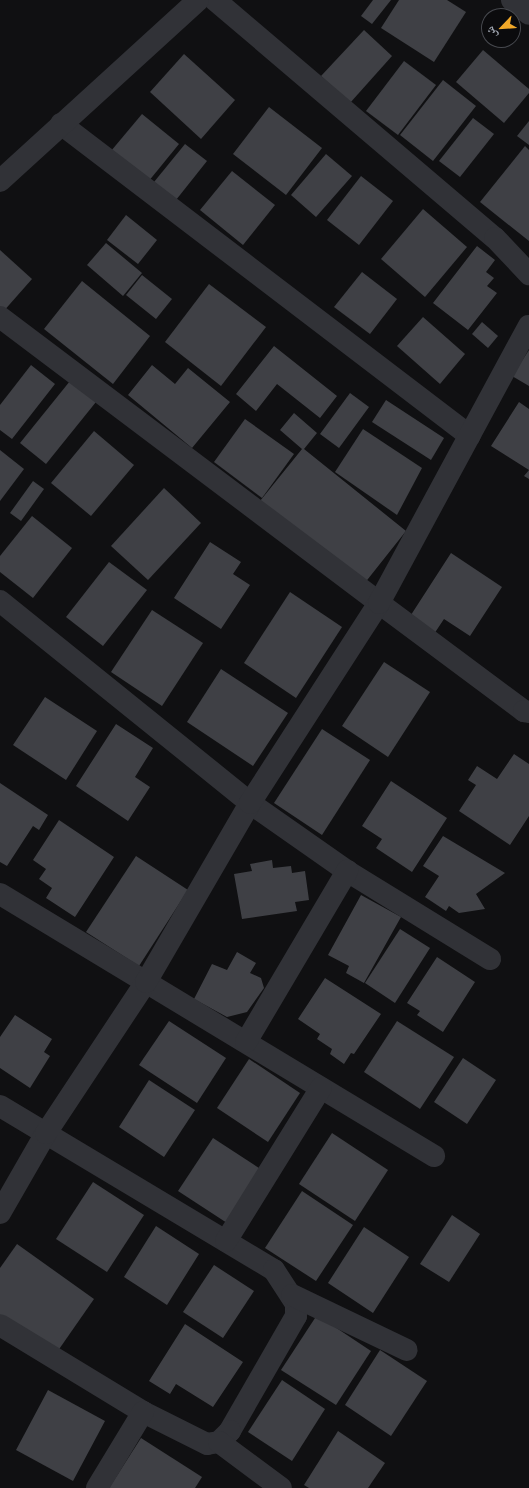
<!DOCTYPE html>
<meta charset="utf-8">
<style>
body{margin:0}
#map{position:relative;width:529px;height:1488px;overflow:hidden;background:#101012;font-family:"PT Sans Narrow","Noto Naskh Arabic",sans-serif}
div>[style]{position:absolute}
.building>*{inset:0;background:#3f4045}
.street>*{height:22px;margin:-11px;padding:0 11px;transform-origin:11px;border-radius:11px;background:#313237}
span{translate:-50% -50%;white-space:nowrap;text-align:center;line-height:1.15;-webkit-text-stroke:3px #0b0b0d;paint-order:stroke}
.north{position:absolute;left:481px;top:8px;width:40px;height:40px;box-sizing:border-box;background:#0b0b0d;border:1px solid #47494f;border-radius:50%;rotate:245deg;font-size:11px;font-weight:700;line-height:16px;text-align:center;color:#a1a7b2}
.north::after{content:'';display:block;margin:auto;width:14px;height:18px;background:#f1a829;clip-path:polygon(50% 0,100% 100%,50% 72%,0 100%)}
</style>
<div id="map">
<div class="building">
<div style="clip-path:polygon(373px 0,391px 0,372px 24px,361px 16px)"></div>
<div style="clip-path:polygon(399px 0,447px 0,466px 12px,434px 62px,381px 28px)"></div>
<div style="clip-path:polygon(364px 30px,392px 56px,350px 103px,321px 76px)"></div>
<div style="clip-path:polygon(483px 50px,529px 89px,529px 93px,504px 123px,456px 82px)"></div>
<div style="clip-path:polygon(184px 54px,235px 100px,201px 139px,150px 92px)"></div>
<div style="clip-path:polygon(404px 61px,436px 85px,398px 135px,366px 111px)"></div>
<div style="clip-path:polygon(443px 80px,476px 106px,433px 161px,400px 135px)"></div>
<div style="clip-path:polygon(269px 107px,322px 148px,286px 195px,233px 154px)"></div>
<div style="clip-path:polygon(142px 114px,179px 144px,148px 182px,111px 151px)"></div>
<div style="clip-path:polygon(473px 118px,494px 134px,460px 177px,439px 161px)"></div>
<div style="clip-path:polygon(529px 121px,529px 145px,517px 136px)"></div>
<div style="clip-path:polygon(185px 144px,207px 161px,176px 200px,154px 182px)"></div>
<div style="clip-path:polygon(525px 146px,529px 150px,529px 241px,480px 202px)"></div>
<div style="clip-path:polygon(326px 154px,352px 176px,316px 217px,291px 195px)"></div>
<div style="clip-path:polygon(232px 171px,275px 205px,243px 245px,200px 210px)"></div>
<div style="clip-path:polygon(361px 176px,393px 201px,359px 245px,327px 220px)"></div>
<div style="clip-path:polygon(423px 209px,467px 247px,425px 297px,381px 259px)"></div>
<div style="clip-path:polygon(126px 215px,157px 240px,138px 264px,107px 240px)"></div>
<div style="clip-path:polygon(106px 243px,142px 273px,123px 296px,87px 265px)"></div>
<div style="clip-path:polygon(477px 246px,495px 260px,486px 272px,494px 278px,487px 286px,497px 293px,468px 330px,433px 303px)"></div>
<div style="clip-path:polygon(0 250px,32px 279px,2px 313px,0 311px)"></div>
<div style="clip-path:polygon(362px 272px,397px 299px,370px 334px,334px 307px)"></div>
<div style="clip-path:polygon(142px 275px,172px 299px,156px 319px,126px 295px)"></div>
<div style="clip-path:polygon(82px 281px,150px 336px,113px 384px,44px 329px)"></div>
<div style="clip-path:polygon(209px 284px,266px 327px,221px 386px,165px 342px)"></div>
<div style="clip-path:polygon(423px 317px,465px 354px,440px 384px,397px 346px)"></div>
<div style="clip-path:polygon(482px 322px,498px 336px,488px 348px,472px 334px)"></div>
<div style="clip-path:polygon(274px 346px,337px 396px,320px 418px,277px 384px,256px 411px,236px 394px)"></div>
<div style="clip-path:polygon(529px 350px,529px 386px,512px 376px)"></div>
<div style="clip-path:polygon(31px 365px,55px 384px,12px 439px,0 430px,0 405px)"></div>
<div style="clip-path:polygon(152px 365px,175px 384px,188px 368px,230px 402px,192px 448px,128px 395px)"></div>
<div style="clip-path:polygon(70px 381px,96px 402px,46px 464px,20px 443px)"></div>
<div style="clip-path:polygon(350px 393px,369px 407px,339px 448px,320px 434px)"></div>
<div style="clip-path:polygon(386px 400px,444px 438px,431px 460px,372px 422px)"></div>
<div style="clip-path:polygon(519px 402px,529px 409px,529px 479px,524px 476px,529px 470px,491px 446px)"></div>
<div style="clip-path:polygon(294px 413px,317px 433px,304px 449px,406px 531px,364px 584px,260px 501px,302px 449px,280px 430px)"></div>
<div style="clip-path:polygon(245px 419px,294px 454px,262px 498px,214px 462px)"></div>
<div style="clip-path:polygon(363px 429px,422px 468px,397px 515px,335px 472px)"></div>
<div style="clip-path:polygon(94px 431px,134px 465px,91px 516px,51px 483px)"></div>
<div style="clip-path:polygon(0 450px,24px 469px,0 501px)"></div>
<div style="clip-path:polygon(33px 481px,44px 489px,21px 521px,10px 513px)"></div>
<div style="clip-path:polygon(164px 488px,201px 523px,148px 580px,111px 546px)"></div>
<div style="clip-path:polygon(32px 516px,72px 548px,33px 598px,0 572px,0 556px)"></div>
<div style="clip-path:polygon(210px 542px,241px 562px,233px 574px,250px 585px,221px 629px,174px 598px)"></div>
<div style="clip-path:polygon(451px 553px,502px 587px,470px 636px,444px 619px,434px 634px,409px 618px)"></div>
<div style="clip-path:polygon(109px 562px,147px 590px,103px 646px,66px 617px)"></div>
<div style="clip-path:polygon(290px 592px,342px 627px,296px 698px,244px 663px)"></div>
<div style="clip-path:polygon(152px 610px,203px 643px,162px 706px,111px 672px)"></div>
<div style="clip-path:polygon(384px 662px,430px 692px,388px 757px,342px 726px)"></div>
<div style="clip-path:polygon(221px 669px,288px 713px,253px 766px,187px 722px)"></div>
<div style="clip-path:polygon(45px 697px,97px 731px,66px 780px,13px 745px)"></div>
<div style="clip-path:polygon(116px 724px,153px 748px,135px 777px,150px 787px,128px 821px,76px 786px)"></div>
<div style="clip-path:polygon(322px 729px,370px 760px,322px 835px,274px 803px)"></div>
<div style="clip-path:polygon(514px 754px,529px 764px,529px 816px,510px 845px,459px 811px,476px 785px,468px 780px,477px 766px,497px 779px)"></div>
<div style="clip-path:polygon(391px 781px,447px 818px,412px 872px,376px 848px,382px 839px,362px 826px)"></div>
<div style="clip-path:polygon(0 783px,48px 815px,39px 830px,33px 826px,7px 866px,0 862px)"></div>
<div style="clip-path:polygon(59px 820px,114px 857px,75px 917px,46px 898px,52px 888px,39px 879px,46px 869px,33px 860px)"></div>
<div style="clip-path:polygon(443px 836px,505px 873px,476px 894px,485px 909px,459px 913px,449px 906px,446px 911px,425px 897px,439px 876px,423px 866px)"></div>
<div style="clip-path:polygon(136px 856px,188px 890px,139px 966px,86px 932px)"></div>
<div style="clip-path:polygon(272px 860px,273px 868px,291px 866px,292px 873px,305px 871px,309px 900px,295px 902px,297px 911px,242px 919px,234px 874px,252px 871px,250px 864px)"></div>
<div style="clip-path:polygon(361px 895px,401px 917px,364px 983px,346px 973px,349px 966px,328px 955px)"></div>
<div style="clip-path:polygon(400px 929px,430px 948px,395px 1003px,365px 983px)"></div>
<div style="clip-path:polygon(237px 952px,256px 963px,250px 973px,261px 978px,264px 988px,247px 1012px,227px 1017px,194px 999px,212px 964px,227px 970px)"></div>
<div style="clip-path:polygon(437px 957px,475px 982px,443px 1032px,417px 1015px,420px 1011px,407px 1003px)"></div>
<div style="clip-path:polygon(325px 978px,381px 1014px,354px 1054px,351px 1053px,344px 1064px,330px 1054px,332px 1049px,317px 1039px,320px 1034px,298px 1019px)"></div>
<div style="clip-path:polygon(15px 1015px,52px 1039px,44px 1052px,50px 1056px,30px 1088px,0 1068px,0 1037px)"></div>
<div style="clip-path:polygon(169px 1021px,226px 1058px,197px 1103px,139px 1065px)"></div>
<div style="clip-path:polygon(397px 1021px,454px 1057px,420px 1109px,364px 1072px)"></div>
<div style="clip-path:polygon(463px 1058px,496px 1080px,467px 1124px,434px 1102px)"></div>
<div style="clip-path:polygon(249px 1059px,300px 1093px,268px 1142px,217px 1108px)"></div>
<div style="clip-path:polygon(149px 1080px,195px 1110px,164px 1157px,119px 1127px)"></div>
<div style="clip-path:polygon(332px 1133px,388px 1170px,355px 1221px,299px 1184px)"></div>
<div style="clip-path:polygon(213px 1138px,262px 1170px,227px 1223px,178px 1191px)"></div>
<div style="clip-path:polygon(93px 1182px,144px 1215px,107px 1272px,56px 1239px)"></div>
<div style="clip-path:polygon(302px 1191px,353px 1225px,316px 1281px,265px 1248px)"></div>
<div style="clip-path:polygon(452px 1215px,480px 1234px,449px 1282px,420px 1264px)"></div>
<div style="clip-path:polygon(156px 1226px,199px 1254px,167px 1305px,124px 1277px)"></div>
<div style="clip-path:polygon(364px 1227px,409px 1257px,373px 1313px,328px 1283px)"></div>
<div style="clip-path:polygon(17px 1244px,94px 1299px,55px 1355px,0 1316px,0 1268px)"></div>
<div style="clip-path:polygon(214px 1265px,254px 1291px,223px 1338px,183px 1312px)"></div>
<div style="clip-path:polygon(317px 1315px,371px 1351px,336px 1405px,281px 1370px)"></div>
<div style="clip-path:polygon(185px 1324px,243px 1362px,213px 1407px,176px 1384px,170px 1394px,149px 1381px)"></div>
<div style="clip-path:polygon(380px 1350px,427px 1381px,391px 1436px,345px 1405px)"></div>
<div style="clip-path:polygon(282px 1380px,325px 1409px,292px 1461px,248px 1432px)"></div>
<div style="clip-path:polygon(48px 1390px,105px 1421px,73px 1481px,16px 1450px)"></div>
<div style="clip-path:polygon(338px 1431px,385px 1463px,368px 1488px,309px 1488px,304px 1485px)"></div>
<div style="clip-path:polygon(141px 1438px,202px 1477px,195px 1488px,109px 1488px)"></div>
</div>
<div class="street">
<div style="left:215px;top:0;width:367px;rotate:40.4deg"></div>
<div style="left:495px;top:238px;width:50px;rotate:46.6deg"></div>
<div style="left:512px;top:0;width:22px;rotate:39deg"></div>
<div style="left:61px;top:124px;width:514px;rotate:37.34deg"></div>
<div style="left:0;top:181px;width:268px;rotate:-42.4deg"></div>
<div style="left:0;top:317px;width:475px;rotate:37deg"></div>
<div style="left:379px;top:603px;width:181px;rotate:36.7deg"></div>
<div style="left:524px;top:711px;width:5px;rotate:11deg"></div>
<div style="left:0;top:601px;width:321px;rotate:38.9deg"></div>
<div style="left:250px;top:803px;width:118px;rotate:35deg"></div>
<div style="left:347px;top:871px;width:168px;rotate:31.6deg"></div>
<div style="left:0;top:894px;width:507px;rotate:31.12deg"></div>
<div style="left:246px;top:1042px;width:199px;rotate:-59.4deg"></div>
<div style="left:0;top:1106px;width:319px;rotate:30.9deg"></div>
<div style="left:274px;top:1270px;width:40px;rotate:57.1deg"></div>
<div style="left:296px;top:1304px;width:12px;rotate:90deg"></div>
<div style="left:296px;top:1316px;width:133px;rotate:119.9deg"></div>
<div style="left:230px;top:1431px;width:16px;rotate:135deg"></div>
<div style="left:219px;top:1442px;width:12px;rotate:171deg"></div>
<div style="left:207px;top:1444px;width:72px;rotate:-153.4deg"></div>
<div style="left:143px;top:1412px;width:167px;rotate:-148.7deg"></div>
<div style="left:0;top:1213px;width:92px;rotate:-60.1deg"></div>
<div style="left:46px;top:1133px;width:181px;rotate:-56.5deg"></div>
<div style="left:146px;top:982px;width:207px;rotate:-59.8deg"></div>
<div style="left:250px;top:803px;width:238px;rotate:-57.2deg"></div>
<div style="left:379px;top:603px;width:315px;rotate:-61.6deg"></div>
<div style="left:226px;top:1241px;width:180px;rotate:-58.2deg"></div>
<div style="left:292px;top:1295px;width:127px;rotate:25.6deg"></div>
<div style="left:219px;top:1442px;width:77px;rotate:36.6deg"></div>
<div style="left:97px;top:1488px;width:89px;rotate:-58.8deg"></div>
</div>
<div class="north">ش</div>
</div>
